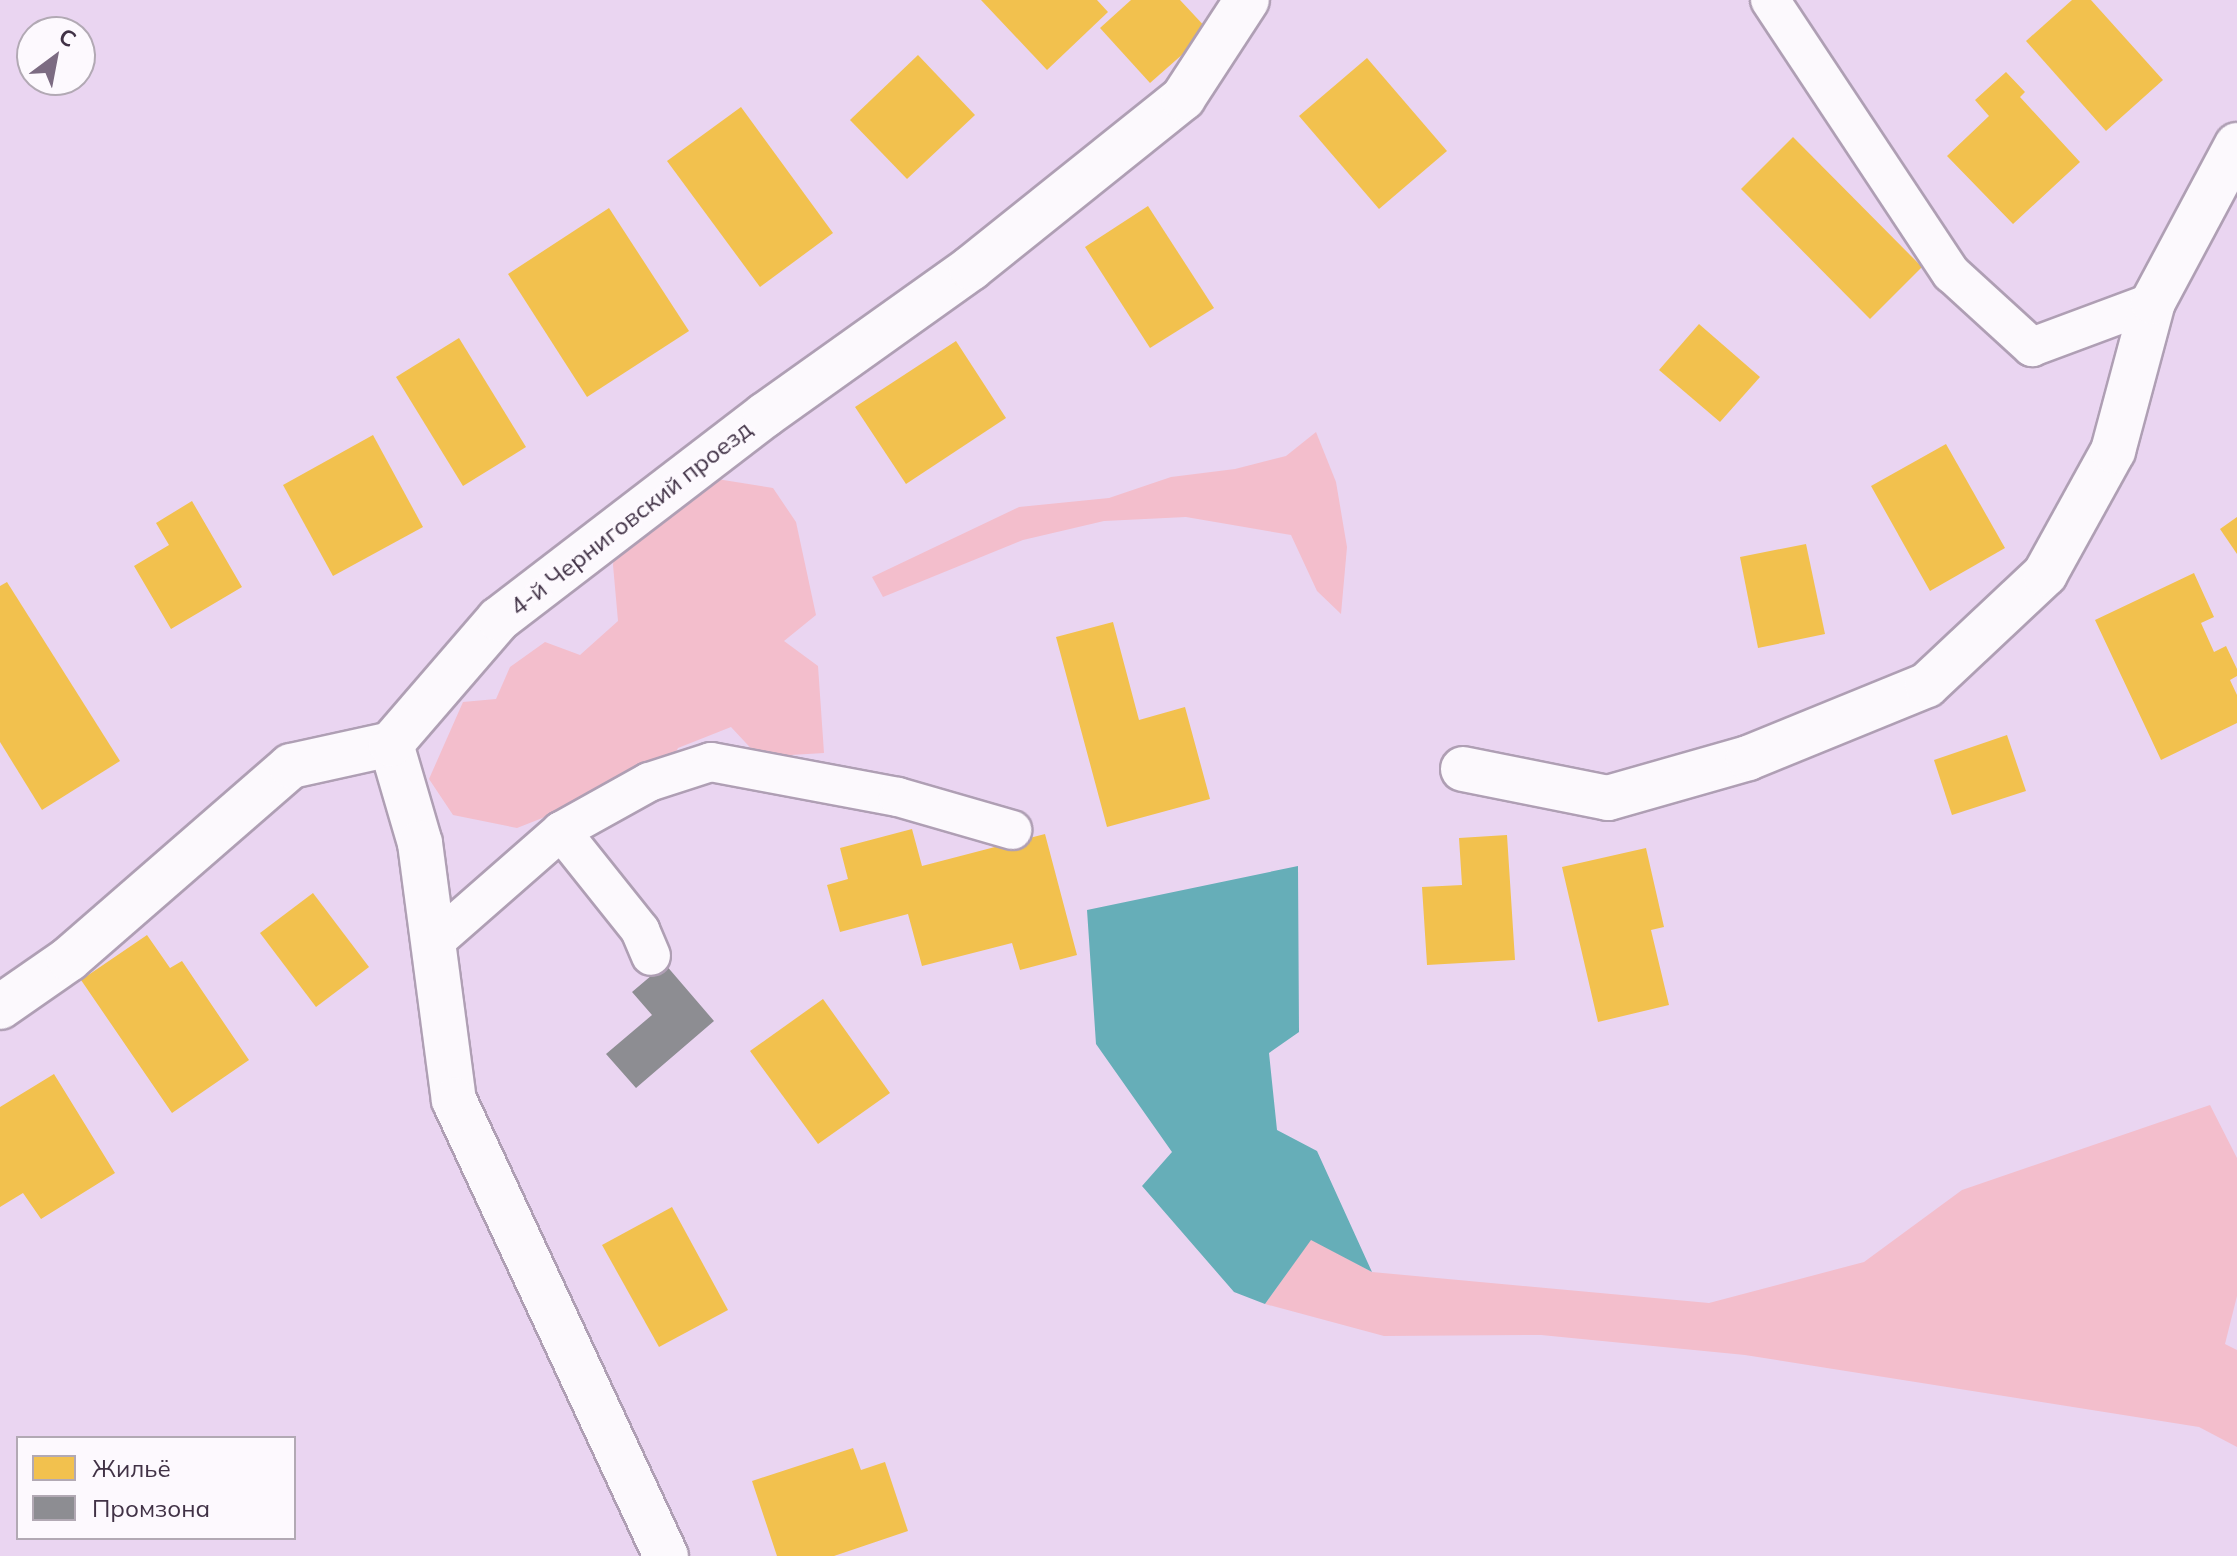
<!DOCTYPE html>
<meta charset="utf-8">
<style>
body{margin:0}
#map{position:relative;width:2237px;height:1556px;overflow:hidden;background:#ead5f1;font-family:Mulish,sans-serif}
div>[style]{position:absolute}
.green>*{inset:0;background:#f3becc}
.water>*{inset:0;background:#66aeb8}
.homes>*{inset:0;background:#f2c14e}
.industry>*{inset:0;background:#8d8d92}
.roads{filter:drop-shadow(2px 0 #af9fb4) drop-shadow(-2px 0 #af9fb4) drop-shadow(0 2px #af9fb4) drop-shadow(0 -2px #af9fb4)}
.service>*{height:38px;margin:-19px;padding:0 19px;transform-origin:19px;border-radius:19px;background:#fcf9fd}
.minor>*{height:44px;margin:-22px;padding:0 22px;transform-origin:22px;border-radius:22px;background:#fcf9fd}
span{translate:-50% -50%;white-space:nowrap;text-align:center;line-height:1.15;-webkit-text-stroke:8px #fdf9fe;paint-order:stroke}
.street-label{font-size:24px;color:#413246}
.legend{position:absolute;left:16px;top:1436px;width:280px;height:104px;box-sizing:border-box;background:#fdf9fe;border:2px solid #b2a9b4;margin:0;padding:10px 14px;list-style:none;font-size:24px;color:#413246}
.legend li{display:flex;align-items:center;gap:16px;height:40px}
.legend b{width:40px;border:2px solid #b2a9b4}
.north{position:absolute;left:16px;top:16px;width:80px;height:80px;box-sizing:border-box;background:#fdf9fe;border:2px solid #b2a9b4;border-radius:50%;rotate:32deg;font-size:22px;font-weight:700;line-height:32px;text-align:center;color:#413246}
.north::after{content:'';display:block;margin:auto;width:28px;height:36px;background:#7c6b82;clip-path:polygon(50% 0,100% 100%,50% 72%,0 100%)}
</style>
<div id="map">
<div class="green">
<div style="clip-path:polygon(1316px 432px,1336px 482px,1347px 547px,1341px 614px,1317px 591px,1291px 535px,1186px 517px,1104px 521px,1023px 540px,883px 597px,872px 577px,1019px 507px,1109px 498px,1171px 477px,1235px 469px,1286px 456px)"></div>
<div style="clip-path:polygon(717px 479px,773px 488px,796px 522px,816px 615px,784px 641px,818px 666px,824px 753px,759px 757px,731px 727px,678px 748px,667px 769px,517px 828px,453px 815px,429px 779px,463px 702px,496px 699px,510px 667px,545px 642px,580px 655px,618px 621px,613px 565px,619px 513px)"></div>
<div style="clip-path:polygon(2210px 1105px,2237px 1158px,2237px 1296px,2225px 1344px,2237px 1350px,2237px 1447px,2199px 1427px,1745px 1355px,1541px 1335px,1384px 1336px,1265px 1304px,1311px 1239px,1372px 1272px,1709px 1303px,1864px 1262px,1962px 1190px)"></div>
</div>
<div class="water">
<div style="clip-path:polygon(1298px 866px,1299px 1032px,1269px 1053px,1277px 1130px,1317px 1151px,1372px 1272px,1311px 1240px,1265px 1304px,1234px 1292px,1142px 1186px,1172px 1152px,1096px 1044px,1087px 910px)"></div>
</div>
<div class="homes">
<div style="clip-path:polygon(981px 0,1097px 0,1108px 12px,1047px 70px)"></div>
<div style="clip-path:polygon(1131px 0,1180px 0,1209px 31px,1150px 83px,1100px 28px)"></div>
<div style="clip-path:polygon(2072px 0,2091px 0,2163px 80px,2106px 131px,2026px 41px)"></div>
<div style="clip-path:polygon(918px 55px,975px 115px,907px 179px,850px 120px)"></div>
<div style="clip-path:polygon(1367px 58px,1447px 151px,1379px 209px,1299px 116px)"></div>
<div style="clip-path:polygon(2006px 72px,2025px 92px,2020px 97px,2080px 162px,2013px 224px,1947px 156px,1989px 116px,1975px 100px)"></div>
<div style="clip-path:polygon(741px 107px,833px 233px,760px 287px,667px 161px)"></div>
<div style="clip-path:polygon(1793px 137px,1922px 267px,1870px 319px,1741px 189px)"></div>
<div style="clip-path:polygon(1148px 206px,1214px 308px,1150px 348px,1085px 247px)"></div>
<div style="clip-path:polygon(609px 208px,689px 331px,587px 397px,508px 274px)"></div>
<div style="clip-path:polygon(1699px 324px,1760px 377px,1720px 422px,1659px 370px)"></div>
<div style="clip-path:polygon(459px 338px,526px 447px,463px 486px,396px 377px)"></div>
<div style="clip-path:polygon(956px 341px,1006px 418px,906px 484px,855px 407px)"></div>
<div style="clip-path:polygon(373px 435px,423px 527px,333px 576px,283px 485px)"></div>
<div style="clip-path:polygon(1946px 444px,2005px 548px,1930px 591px,1871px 486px)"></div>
<div style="clip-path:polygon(192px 501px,242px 587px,171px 629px,134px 566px,169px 545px,156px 523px)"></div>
<div style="clip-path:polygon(2237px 517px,2237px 554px,2220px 529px)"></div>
<div style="clip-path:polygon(1806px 544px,1825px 634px,1758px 648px,1740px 557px)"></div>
<div style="clip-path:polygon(2194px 573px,2214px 617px,2201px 623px,2214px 652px,2226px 646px,2237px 669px,2237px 676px,2230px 680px,2237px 695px,2237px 723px,2161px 760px,2095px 620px)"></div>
<div style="clip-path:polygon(7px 582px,120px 761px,42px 810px,0 742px,0 586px)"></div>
<div style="clip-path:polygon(1113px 622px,1139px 720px,1185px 707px,1210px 799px,1107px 827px,1056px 637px)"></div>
<div style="clip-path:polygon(2007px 735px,2026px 791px,1952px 815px,1934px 760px)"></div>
<div style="clip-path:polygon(912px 829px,922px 866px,1045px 834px,1077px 955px,1020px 970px,1012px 943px,922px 966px,908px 914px,840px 932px,827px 885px,848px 879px,840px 848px)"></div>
<div style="clip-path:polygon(1507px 835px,1515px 960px,1427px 965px,1422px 887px,1462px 885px,1459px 838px)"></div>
<div style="clip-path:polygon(1646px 848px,1664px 927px,1651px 930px,1669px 1005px,1598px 1022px,1562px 867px)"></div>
<div style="clip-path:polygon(313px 893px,369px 967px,316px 1007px,260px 933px)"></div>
<div style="clip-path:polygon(147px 935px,170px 968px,182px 961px,249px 1060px,172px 1113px,81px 980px)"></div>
<div style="clip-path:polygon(823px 999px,890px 1093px,818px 1144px,750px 1051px)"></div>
<div style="clip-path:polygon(54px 1074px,115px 1173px,41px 1219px,23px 1193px,0 1207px,0 1107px)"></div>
<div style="clip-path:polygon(672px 1207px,728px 1310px,659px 1347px,602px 1245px)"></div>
<div style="clip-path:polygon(853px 1448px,861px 1470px,885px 1462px,908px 1531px,834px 1556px,777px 1556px,752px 1481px)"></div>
</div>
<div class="industry">
<div style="clip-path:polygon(665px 964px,714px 1021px,636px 1088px,606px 1054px,652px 1015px,632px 992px)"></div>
</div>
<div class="roads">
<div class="service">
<div style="left:1770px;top:0;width:328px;rotate:56.5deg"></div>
<div style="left:1951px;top:273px;width:110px;rotate:42.4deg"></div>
<div style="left:2032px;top:347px;width:129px;rotate:-20.4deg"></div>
<div style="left:561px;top:831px;width:127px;rotate:51.4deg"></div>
<div style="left:640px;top:930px;width:28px;rotate:67deg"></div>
<div style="left:431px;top:945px;width:173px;rotate:-41.2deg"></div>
<div style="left:561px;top:831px;width:101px;rotate:-29.1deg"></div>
<div style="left:649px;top:782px;width:65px;rotate:-17.9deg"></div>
<div style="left:711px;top:762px;width:190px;rotate:10.6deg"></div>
<div style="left:898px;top:797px;width:119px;rotate:16.1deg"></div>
</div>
<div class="minor">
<div style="left:391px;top:744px;width:103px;rotate:73.7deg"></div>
<div style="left:420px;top:843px;width:259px;rotate:82.5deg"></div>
<div style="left:454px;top:1100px;width:503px;rotate:65.07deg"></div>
<div style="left:1463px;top:769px;width:148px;rotate:11.3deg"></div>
<div style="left:1608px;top:798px;width:146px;rotate:-15.9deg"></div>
<div style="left:1748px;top:758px;width:193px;rotate:-22.2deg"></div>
<div style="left:1927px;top:685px;width:162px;rotate:-43.2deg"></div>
<div style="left:2045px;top:574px;width:141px;rotate:-61.1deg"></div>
<div style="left:2113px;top:451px;width:154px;rotate:-75deg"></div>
<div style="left:2153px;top:302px;width:178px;rotate:-61.9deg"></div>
<div style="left:0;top:1007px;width:84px;rotate:-34.8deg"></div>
<div style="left:69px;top:959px;width:294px;rotate:-41deg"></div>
<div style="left:291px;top:766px;width:102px;rotate:-12.4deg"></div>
<div style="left:391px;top:744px;width:165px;rotate:-49.2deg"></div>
<div style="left:499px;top:619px;width:335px;rotate:-37.5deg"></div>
<div style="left:765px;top:415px;width:253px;rotate:-35.5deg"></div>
<div style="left:971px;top:268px;width:272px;rotate:-38.7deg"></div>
<div style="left:1183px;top:98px;width:117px;rotate:-56.9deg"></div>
</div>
</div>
<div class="street-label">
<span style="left:631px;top:518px;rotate:-38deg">4-й Черниговский проезд</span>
</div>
<ul class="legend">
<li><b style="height:22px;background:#f2c14e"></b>Жильё</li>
<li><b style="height:22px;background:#8d8d92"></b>Промзона</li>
</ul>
<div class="north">С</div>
</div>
